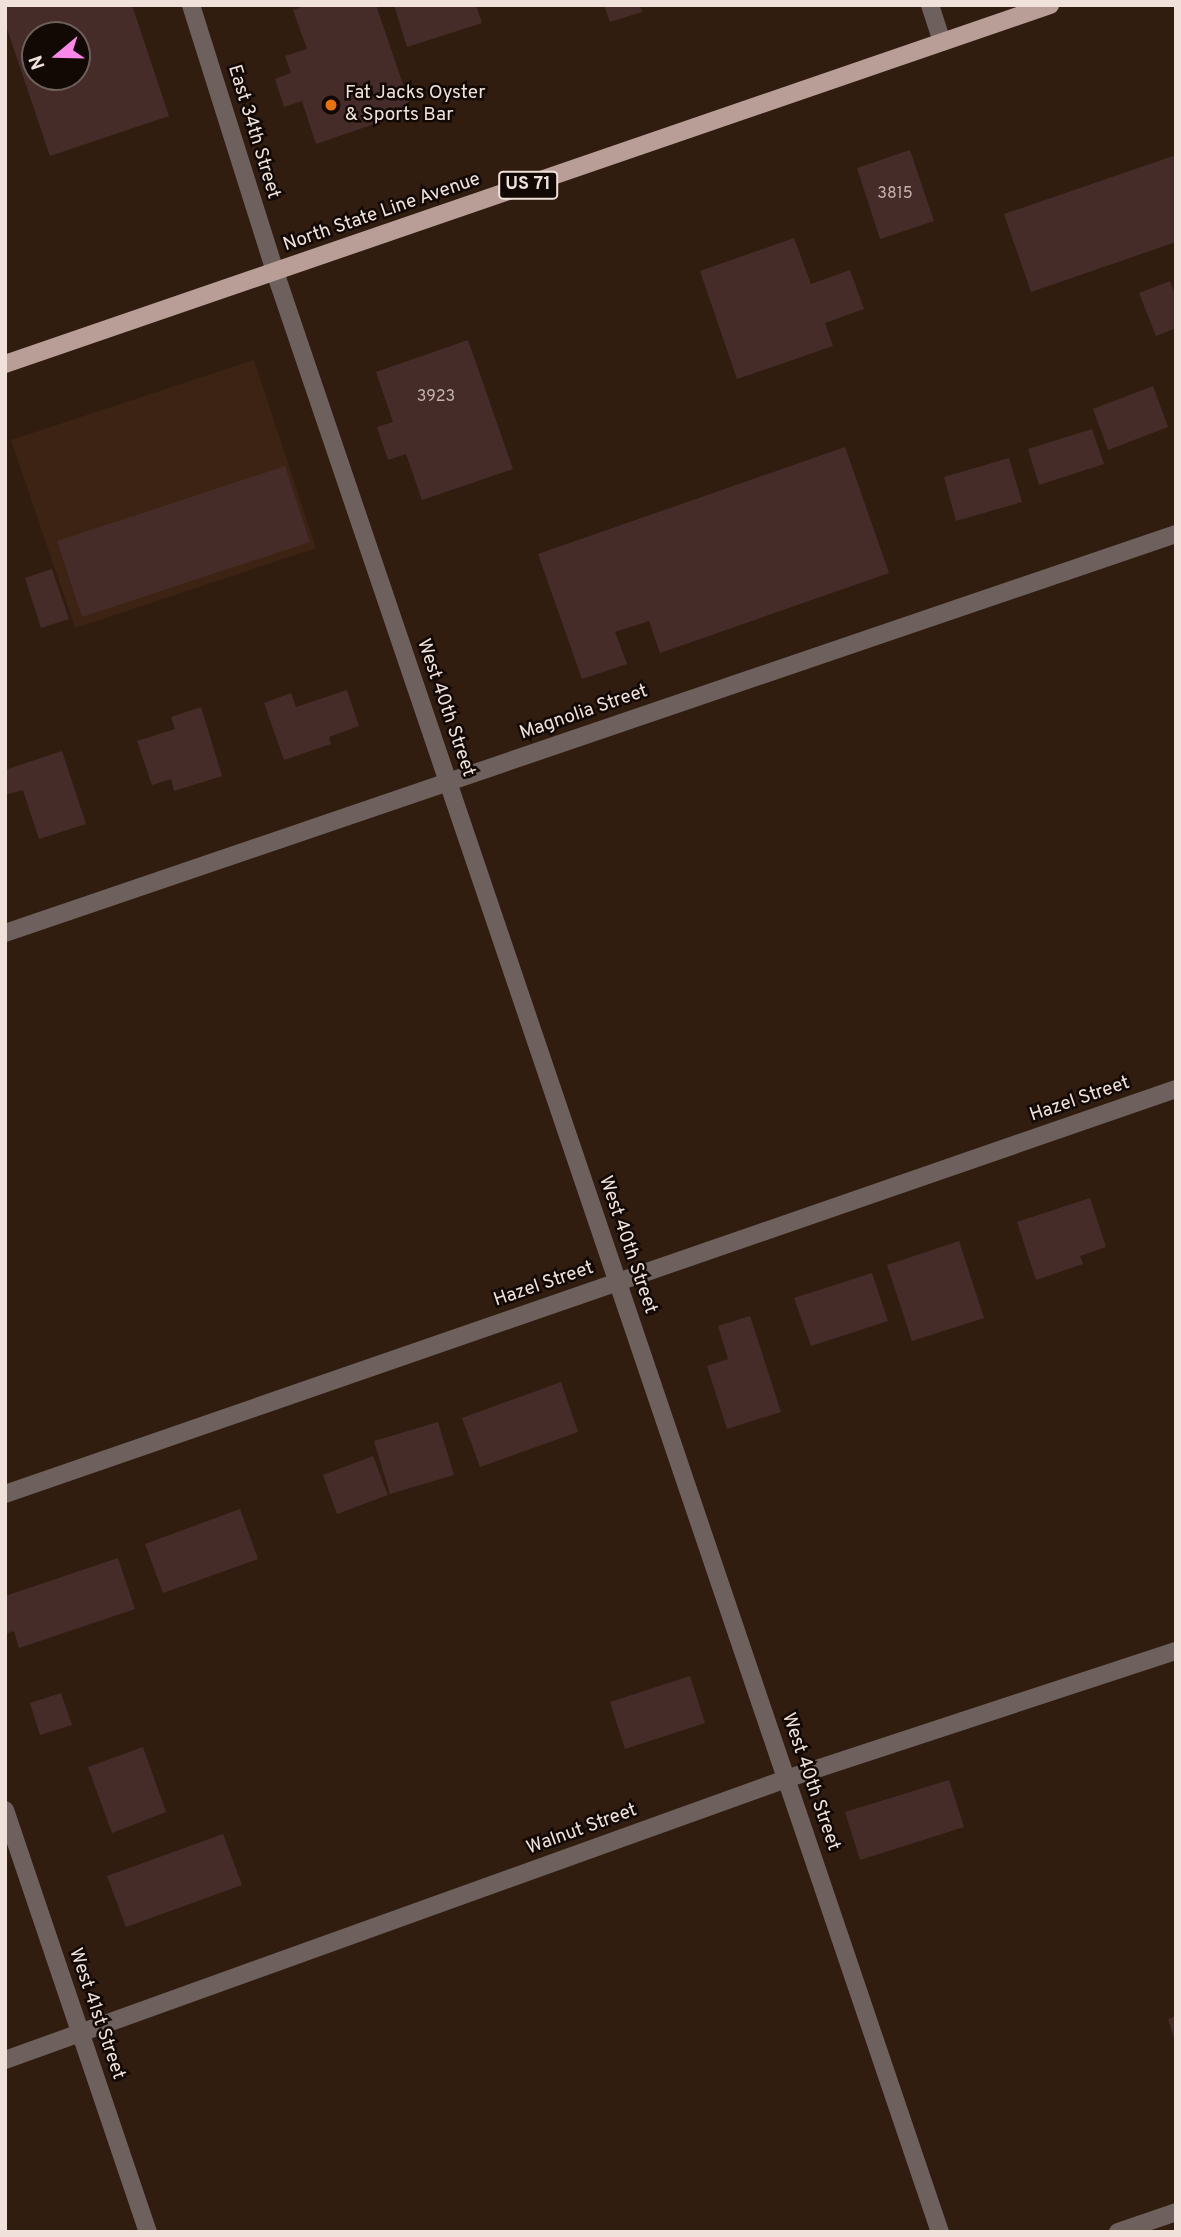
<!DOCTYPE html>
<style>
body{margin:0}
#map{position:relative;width:1181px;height:2237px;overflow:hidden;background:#311d10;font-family:Overpass,sans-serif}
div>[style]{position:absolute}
.built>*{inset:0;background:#3d2313}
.building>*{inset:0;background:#452c29}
.minor>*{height:18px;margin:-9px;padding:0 9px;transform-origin:9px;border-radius:9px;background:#6d605d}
.primary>*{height:18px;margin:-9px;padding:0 9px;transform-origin:9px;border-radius:9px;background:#b99e98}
.dots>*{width:19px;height:19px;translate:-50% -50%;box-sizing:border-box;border:4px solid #120905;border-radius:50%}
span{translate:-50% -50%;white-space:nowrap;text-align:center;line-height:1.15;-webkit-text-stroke:5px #120905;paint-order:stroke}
.number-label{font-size:16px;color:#c5b4ae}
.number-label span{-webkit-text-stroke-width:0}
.shield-label span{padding:2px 5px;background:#120905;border:2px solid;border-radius:5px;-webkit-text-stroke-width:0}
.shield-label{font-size:18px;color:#f0e2da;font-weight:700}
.poi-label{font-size:19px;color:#f0e2da}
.left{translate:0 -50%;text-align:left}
.street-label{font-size:19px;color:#f0e2da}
.frame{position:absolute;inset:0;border:7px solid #f0e2da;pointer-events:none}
.north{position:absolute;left:21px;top:21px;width:70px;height:70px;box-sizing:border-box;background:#120905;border:2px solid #6b605a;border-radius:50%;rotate:251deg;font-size:19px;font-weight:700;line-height:28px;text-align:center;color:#f0e2da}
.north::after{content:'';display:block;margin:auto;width:24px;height:32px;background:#f988e9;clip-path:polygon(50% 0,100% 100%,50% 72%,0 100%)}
</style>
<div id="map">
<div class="built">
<div style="clip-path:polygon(254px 360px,316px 548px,75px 628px,11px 440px)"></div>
</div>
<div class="building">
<div style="clip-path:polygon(evenodd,5px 5px,132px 5px,169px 116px,50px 156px,5px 23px,5px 5px,35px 35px,77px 35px,77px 77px,35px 77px,35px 35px)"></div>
<div style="clip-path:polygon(307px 5px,376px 5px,412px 111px,316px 144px,302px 101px,284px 107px,275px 79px,291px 73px,285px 56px,307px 49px,293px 10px)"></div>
<div style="clip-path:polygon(394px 5px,476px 5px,482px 23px,407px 47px)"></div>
<div style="clip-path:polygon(604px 5px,640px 5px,642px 12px,610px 22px)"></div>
<div style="clip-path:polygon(910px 150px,934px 221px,880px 239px,857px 168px)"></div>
<div style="clip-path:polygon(1176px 155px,1176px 242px,1031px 292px,1004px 214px)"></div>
<div style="clip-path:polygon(794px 238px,811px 284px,850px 270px,864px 309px,825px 323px,833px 346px,737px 379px,700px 271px)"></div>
<div style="clip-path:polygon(1170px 281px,1176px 297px,1176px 328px,1156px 336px,1139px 293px)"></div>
<div style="clip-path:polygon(468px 340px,513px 469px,422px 500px,406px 454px,388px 460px,377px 427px,393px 422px,376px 372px)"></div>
<div style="clip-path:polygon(1153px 386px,1168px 427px,1108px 450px,1093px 409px)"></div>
<div style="clip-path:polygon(1092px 429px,1104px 464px,1039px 485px,1028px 449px)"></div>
<div style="clip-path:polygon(845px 447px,889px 573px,660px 653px,649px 621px,615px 632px,627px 664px,582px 679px,538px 554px)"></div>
<div style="clip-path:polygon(1009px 458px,1022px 502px,956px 521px,944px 477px)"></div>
<div style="clip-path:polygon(285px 466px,310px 542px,82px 617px,57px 541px)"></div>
<div style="clip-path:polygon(52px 569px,69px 619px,41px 628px,25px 578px)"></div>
<div style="clip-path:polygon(347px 690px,359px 726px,329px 737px,331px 744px,284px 760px,264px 703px,291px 693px,296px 707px)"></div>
<div style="clip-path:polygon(201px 707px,222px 776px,174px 791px,171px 779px,152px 785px,137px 741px,175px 729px,171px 717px)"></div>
<div style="clip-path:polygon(62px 751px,86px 824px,39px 839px,23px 790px,5px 795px,5px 770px)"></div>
<div style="clip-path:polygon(1090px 1198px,1106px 1247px,1080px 1256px,1083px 1264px,1036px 1280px,1017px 1222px)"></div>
<div style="clip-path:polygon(959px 1241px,984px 1318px,912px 1341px,887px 1265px)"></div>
<div style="clip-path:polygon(872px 1273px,888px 1321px,811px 1346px,794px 1298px)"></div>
<div style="clip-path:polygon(750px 1316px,781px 1412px,727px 1429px,707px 1366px,728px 1359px,718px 1326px)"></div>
<div style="clip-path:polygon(561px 1382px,578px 1432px,480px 1467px,462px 1418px)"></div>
<div style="clip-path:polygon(438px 1422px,454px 1475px,390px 1494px,374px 1441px)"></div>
<div style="clip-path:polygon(373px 1456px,388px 1495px,337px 1514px,323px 1475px)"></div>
<div style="clip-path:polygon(240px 1509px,258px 1559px,163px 1593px,145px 1544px)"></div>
<div style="clip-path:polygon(118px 1558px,135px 1609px,19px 1648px,14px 1631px,5px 1634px,5px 1596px)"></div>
<div style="clip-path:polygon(690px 1676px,705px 1723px,625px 1749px,610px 1702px)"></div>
<div style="clip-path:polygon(61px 1693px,72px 1725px,40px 1735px,30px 1703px)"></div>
<div style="clip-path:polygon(143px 1747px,166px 1812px,112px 1833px,88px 1767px)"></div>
<div style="clip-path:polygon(949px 1780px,964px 1827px,860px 1860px,845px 1812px)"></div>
<div style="clip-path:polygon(223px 1834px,242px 1885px,126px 1927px,107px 1876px)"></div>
<div style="clip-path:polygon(1176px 2016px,1176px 2041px,1175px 2041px,1168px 2019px)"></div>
</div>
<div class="minor">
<div style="left:191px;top:5px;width:280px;rotate:72.5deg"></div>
<div style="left:275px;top:272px;width:2070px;rotate:71.26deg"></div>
<div style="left:930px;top:5px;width:39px;rotate:72deg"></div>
<div style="left:5px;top:933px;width:1237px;rotate:-18.82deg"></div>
<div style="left:5px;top:1494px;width:1239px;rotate:-19.08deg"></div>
<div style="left:5px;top:1810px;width:446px;rotate:71.3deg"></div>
<div style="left:5px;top:2060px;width:830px;rotate:-19.79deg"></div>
<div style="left:786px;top:1779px;width:410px;rotate:-18.2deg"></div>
<div style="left:1118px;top:2232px;width:61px;rotate:-19deg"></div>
</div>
<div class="primary">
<div style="left:5px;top:364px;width:1105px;rotate:-18.96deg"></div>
</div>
<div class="dots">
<div style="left:331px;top:105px;background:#e8710a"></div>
</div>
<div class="number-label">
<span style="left:895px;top:194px">3815</span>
<span style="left:436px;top:397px">3923</span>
</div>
<div class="shield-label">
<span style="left:528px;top:185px">US 71</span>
</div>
<div class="poi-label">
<span class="left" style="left:345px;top:105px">Fat Jacks Oyster<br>&amp; Sports Bar</span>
</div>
<div class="street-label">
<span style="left:253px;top:132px;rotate:73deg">East 34th Street</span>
<span style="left:382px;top:213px;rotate:-19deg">North State Line Avenue</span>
<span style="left:445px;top:708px;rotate:71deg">West 40th Street</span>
<span style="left:584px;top:713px;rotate:-19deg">Magnolia Street</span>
<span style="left:1080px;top:1100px;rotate:-19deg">Hazel Street</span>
<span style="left:627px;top:1245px;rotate:71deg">West 40th Street</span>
<span style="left:544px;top:1285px;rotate:-19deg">Hazel Street</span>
<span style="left:810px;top:1782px;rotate:71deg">West 40th Street</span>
<span style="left:582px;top:1830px;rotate:-20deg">Walnut Street</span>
<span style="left:96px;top:2014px;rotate:71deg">West 41st Street</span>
</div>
<div class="frame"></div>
<div class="north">N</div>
</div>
